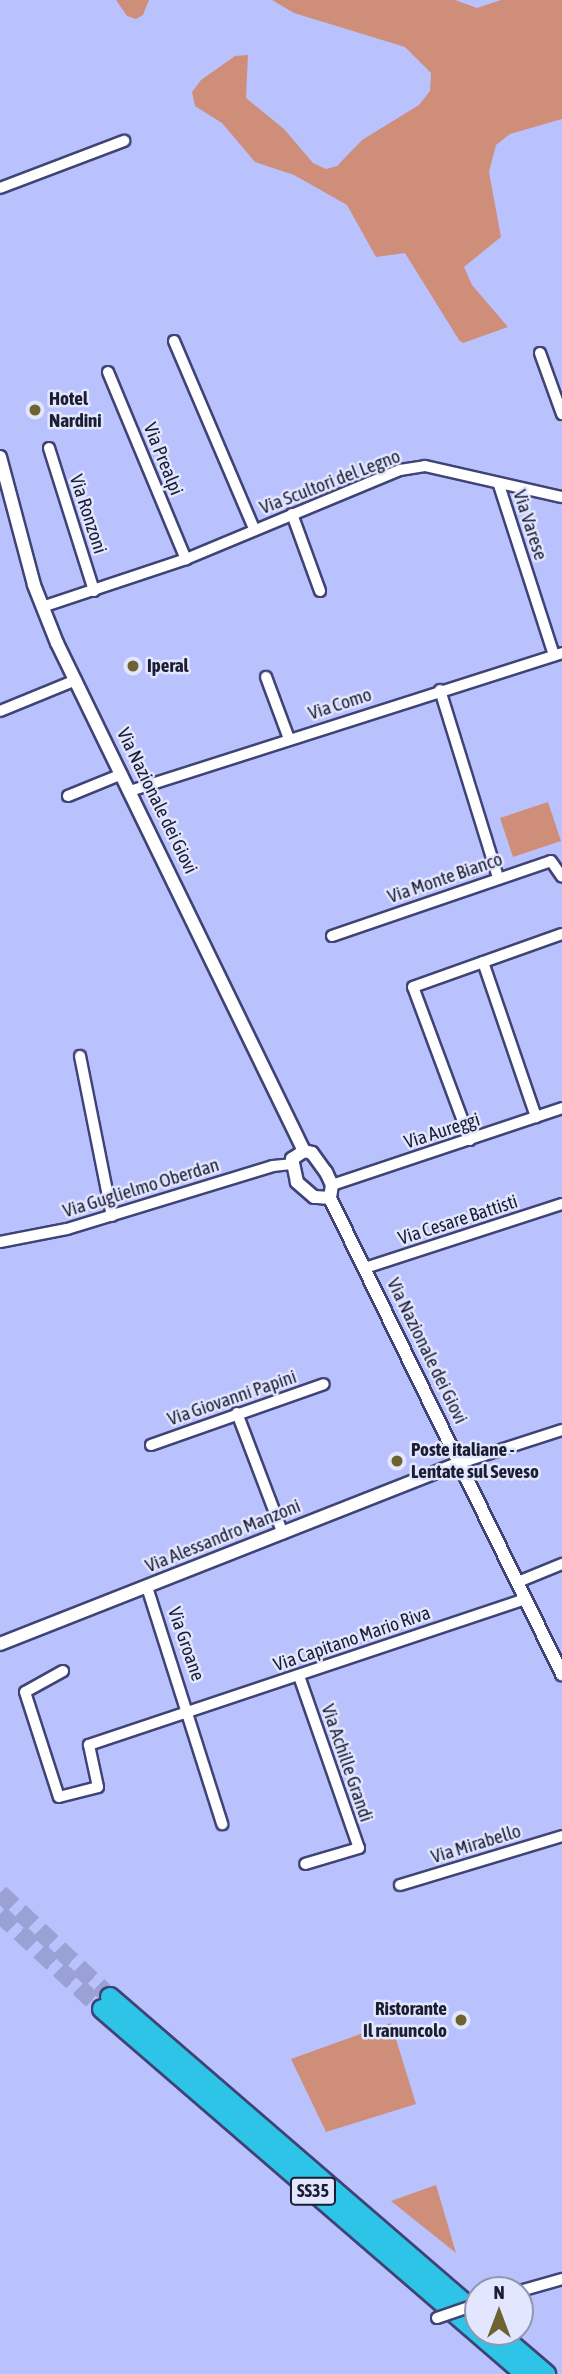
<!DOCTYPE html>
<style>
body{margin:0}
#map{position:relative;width:562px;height:2374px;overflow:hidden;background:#bac2fe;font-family:"Asap Condensed",sans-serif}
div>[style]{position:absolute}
.green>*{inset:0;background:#ce8e7a}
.highway-tunnel>*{height:18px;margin-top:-9px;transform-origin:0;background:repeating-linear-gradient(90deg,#9aa1d5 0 18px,transparent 0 27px)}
.roads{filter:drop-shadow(2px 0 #3f4376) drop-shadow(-2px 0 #3f4376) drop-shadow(0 2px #3f4376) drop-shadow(0 -2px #3f4376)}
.street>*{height:10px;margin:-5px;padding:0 5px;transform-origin:5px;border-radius:5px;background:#fff}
.secondary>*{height:12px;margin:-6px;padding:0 6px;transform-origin:6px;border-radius:6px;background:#fff}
.highway>*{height:18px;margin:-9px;padding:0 9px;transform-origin:9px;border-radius:9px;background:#2ec4e7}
.bridges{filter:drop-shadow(2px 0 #3f4376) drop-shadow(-2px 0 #3f4376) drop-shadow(0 2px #3f4376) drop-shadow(0 -2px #3f4376)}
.street-bridge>*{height:10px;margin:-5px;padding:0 5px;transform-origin:5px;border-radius:5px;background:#fff}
.dots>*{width:19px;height:19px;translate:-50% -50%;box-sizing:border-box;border:4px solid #e2e6fe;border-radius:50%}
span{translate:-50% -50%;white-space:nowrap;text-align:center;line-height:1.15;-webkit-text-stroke:5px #e2e6fe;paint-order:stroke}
.shield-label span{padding:2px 5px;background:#e2e6fe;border:2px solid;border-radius:5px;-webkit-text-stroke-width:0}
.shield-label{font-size:18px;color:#1b1d33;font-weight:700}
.poi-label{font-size:19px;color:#1b1d33;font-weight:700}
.left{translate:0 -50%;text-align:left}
.right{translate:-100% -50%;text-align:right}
.street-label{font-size:19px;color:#1b1d33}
.north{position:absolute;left:464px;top:2276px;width:70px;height:70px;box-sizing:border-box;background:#e2e6fe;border:2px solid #9296ad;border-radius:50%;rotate:0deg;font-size:19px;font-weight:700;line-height:28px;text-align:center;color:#1b1d33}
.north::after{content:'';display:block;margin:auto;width:24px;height:32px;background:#6e6330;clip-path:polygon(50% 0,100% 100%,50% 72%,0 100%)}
</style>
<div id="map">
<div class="green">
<div style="clip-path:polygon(116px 0,149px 0,143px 15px,136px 19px,127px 16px)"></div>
<div style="clip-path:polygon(272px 0,455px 0,477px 8px,501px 0,562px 0,562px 119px,510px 134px,496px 145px,489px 172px,501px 237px,464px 267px,472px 285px,508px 327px,463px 343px,459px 340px,405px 253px,376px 257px,347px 205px,294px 175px,255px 162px,222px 123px,195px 106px,192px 92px,201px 80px,235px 56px,248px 55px,246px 98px,284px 129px,313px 163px,326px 169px,337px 166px,362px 140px,419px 105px,430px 91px,431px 73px,405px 47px,294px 13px)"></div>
<div style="clip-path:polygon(548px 802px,561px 841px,513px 857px,500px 818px)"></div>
<div style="clip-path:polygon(391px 2023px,416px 2104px,326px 2132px,291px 2059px)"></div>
<div style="clip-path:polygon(436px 2185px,456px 2253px,391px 2201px)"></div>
</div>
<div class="highway-tunnel">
<div style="left:0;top:1893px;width:151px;rotate:43.4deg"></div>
<div style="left:0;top:1914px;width:139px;rotate:43deg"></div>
</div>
<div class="roads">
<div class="street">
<div style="left:0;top:188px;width:133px;rotate:-20.8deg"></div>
<div style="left:174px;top:341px;width:204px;rotate:66.9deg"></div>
<div style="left:540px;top:353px;width:65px;rotate:70.2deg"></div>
<div style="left:108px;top:372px;width:203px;rotate:67.4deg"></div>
<div style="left:49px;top:448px;width:150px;rotate:72.5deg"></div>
<div style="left:499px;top:485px;width:179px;rotate:72.1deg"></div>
<div style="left:292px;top:514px;width:82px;rotate:70deg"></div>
<div style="left:42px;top:607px;width:152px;rotate:-18.4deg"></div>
<div style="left:186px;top:559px;width:232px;rotate:-22.6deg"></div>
<div style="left:400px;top:470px;width:25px;rotate:-9deg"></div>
<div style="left:425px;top:466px;width:140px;rotate:12.8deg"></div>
<div style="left:266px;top:677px;width:66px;rotate:69.6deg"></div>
<div style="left:440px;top:690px;width:196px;rotate:72.8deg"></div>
<div style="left:0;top:711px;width:82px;rotate:-22.2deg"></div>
<div style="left:130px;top:791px;width:454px;rotate:-17.7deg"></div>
<div style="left:68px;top:796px;width:58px;rotate:-22.2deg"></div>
<div style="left:332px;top:936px;width:231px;rotate:-18.9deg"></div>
<div style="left:551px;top:861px;width:19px;rotate:55deg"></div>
<div style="left:483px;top:962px;width:164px;rotate:71.1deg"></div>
<div style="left:80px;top:1056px;width:163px;rotate:78.7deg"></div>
<div style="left:470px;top:1140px;width:163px;rotate:-110.4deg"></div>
<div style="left:413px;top:987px;width:158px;rotate:-19.6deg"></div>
<div style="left:332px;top:1185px;width:243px;rotate:-18.5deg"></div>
<div style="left:0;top:1242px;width:68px;rotate:-11deg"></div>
<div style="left:67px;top:1229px;width:215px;rotate:-17deg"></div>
<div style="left:273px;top:1166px;width:18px;rotate:-6deg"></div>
<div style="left:365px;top:1268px;width:207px;rotate:-18deg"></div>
<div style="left:237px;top:1413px;width:129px;rotate:69.2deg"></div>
<div style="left:151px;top:1445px;width:183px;rotate:-19.4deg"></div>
<div style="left:460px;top:1463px;width:107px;rotate:-17.9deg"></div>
<div style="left:518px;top:1582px;width:48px;rotate:-22.2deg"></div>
<div style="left:147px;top:1587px;width:249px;rotate:72.4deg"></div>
<div style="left:63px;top:1671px;width:43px;rotate:151.1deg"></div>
<div style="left:25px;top:1692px;width:110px;rotate:72.1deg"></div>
<div style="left:59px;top:1797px;width:40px;rotate:-14.4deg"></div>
<div style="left:98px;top:1787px;width:43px;rotate:-102.1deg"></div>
<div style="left:89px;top:1745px;width:460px;rotate:-18.5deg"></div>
<div style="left:299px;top:1676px;width:182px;rotate:70.8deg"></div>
<div style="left:359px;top:1848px;width:56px;rotate:163.5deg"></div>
<div style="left:400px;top:1885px;width:169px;rotate:-16.8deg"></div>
<div style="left:520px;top:2291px;width:44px;rotate:-15.9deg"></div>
</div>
<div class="secondary">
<div style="left:0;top:457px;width:132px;rotate:75.1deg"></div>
<div style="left:34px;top:585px;width:62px;rotate:68.4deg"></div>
<div style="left:57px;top:643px;width:565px;rotate:64.07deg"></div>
<div style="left:304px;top:1151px;width:8px;rotate:14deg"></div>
<div style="left:312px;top:1153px;width:24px;rotate:54deg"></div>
<div style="left:326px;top:1172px;width:14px;rotate:65deg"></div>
<div style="left:332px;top:1185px;width:13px;rotate:99deg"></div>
<div style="left:330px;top:1198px;width:16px;rotate:-176deg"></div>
<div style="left:314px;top:1197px;width:23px;rotate:-139deg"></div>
<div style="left:297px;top:1182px;width:24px;rotate:-102deg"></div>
<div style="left:292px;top:1159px;width:14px;rotate:-34deg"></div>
<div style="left:330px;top:1198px;width:530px;rotate:64.02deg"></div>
<div style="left:0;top:1644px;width:494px;rotate:-21.5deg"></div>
</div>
<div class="highway">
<div style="left:110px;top:1997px;width:486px;rotate:40.8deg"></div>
<div style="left:102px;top:2009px;width:559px;rotate:40.79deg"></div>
<div style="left:497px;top:2332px;width:65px;rotate:40.6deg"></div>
</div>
</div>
<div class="bridges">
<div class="street-bridge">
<div style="left:437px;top:2318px;width:43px;rotate:-18.9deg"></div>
</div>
</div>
<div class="dots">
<div style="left:35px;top:410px;background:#6e6330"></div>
<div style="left:133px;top:666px;background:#6e6330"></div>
<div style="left:397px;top:1461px;background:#6e6330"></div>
<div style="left:461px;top:2020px;background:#6e6330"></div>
</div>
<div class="shield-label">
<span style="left:313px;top:2191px">SS35</span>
</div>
<div class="poi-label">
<span class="left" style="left:49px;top:410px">Hotel<br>Nardini</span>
<span class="left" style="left:147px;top:666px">Iperal</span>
<span class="left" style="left:411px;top:1461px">Poste italiane -<br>Lentate sul Seveso</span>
<span class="right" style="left:447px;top:2020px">Ristorante<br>Il ranuncolo</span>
</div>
<div class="street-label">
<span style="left:163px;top:459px;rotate:68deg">Via Prealpi</span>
<span style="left:330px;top:482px;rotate:-21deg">Via Scultori del Legno</span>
<span style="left:88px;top:514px;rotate:72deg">Via Ronzoni</span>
<span style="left:530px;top:525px;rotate:72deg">Via Varese</span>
<span style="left:340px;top:704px;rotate:-18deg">Via Como</span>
<span style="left:157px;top:801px;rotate:64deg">Via Nazionale dei Giovi</span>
<span style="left:445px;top:878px;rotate:-19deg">Via Monte Bianco</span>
<span style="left:442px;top:1131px;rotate:-18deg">Via Aureggi</span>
<span style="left:141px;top:1188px;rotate:-17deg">Via Guglielmo Oberdan</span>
<span style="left:458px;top:1220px;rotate:-18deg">Via Cesare Battisti</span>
<span style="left:427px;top:1351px;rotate:64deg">Via Nazionale dei Giovi</span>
<span style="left:232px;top:1398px;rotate:-19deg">Via Giovanni Papini</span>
<span style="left:223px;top:1536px;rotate:-22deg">Via Alessandro Manzoni</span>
<span style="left:352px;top:1639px;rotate:-19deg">Via Capitano Mario Riva</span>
<span style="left:186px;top:1644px;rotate:71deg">Via Groane</span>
<span style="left:347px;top:1763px;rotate:71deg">Via Achille Grandi</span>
<span style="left:476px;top:1844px;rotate:-17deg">Via Mirabello</span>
</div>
<div class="north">N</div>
</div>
